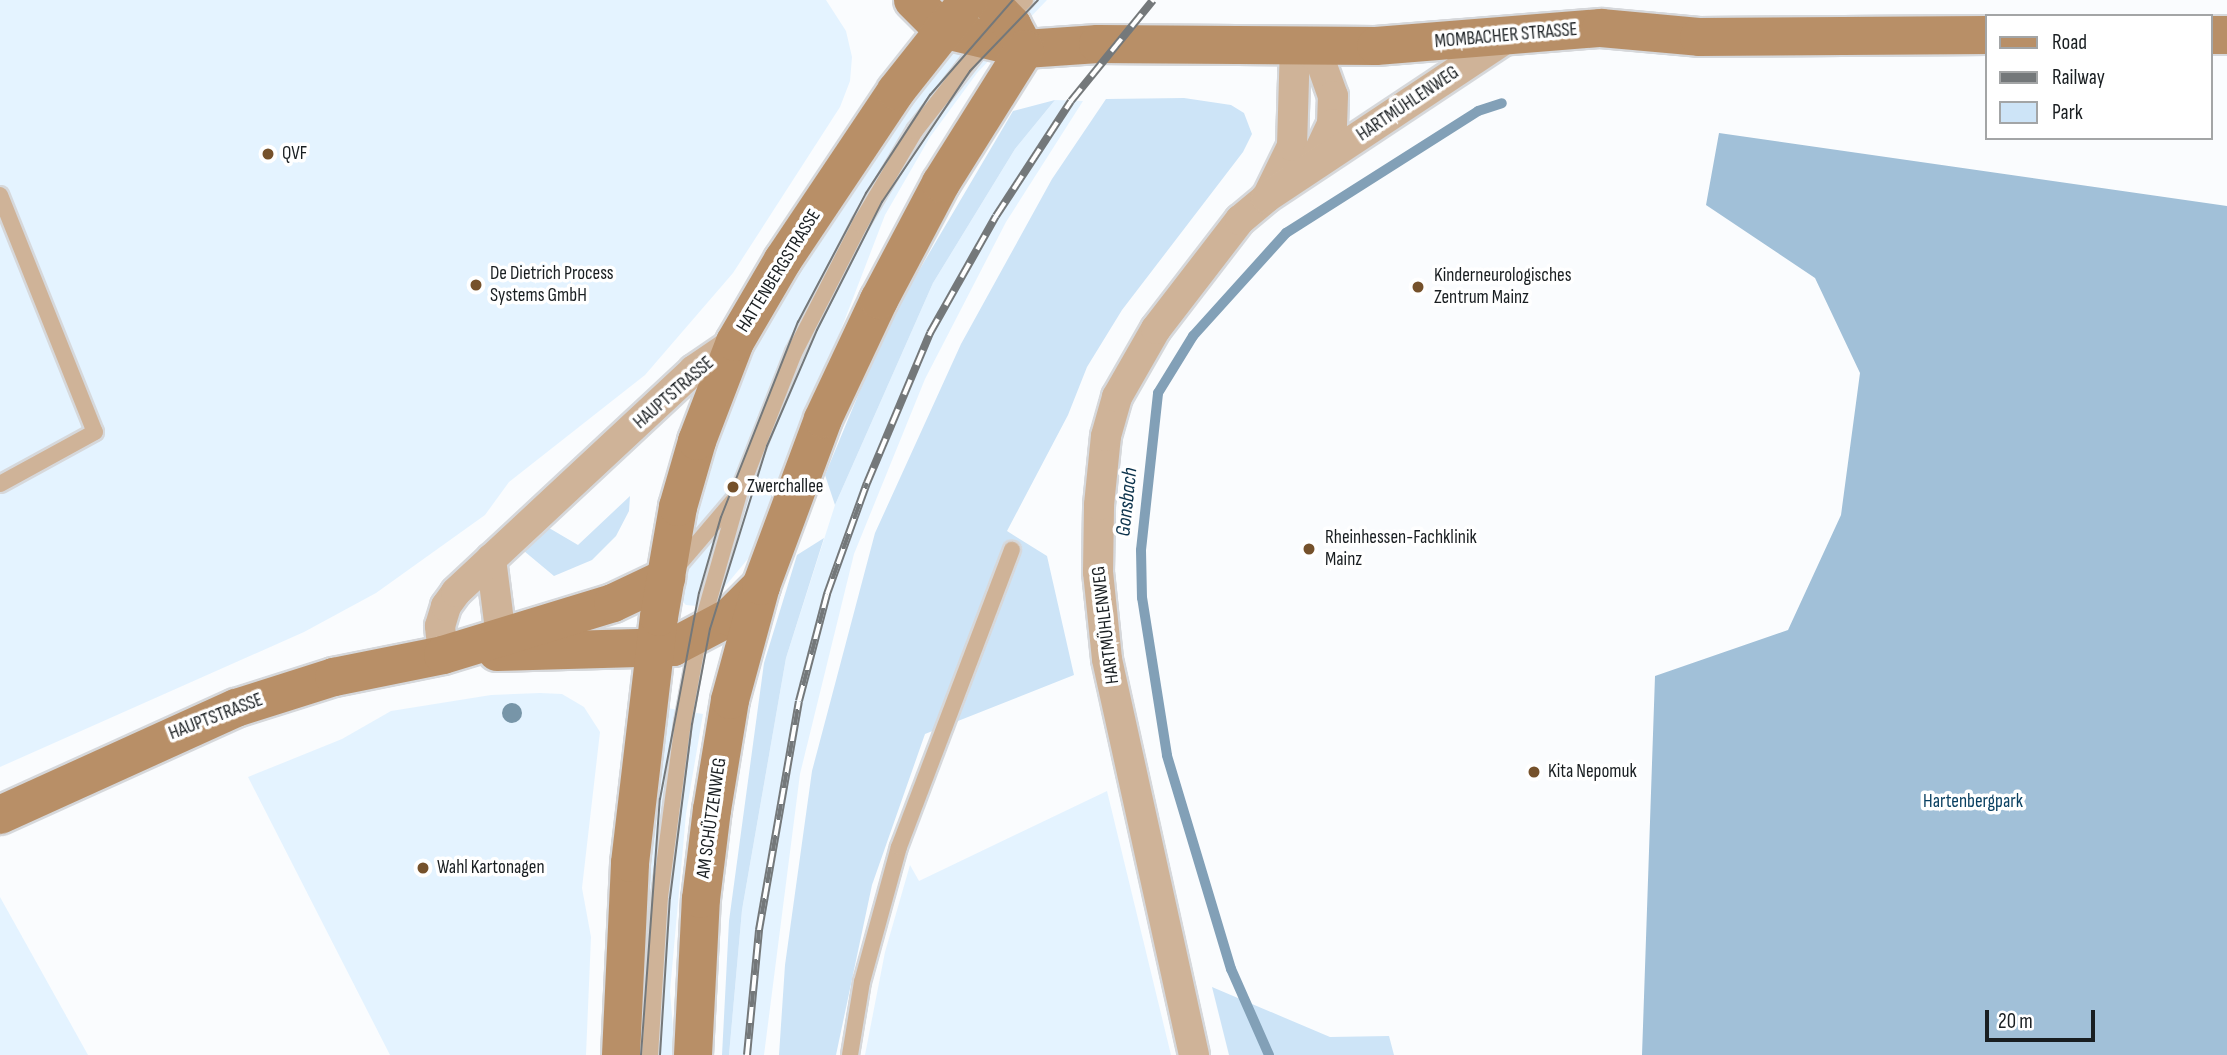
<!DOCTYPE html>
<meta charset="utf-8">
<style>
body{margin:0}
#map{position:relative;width:2227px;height:1055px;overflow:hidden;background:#fafcfe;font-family:"Sofia Sans Condensed",sans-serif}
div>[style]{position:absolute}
.built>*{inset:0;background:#e4f3ff}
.green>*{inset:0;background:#cde4f7}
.forest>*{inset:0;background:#a1c0d8}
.stream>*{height:10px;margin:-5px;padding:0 5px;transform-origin:5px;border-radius:5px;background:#82a0b7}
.roads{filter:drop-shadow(2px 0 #d6d8db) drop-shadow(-2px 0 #d6d8db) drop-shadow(0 2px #d6d8db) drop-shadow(0 -2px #d6d8db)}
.lane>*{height:16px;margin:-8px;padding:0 8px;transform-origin:8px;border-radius:8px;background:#cfb398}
.street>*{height:30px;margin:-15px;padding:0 15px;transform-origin:15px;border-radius:15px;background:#cfb398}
.secondary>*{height:38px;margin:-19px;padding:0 19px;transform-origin:19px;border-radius:19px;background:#b88f67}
.tram>*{height:2px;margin:-1px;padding:0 1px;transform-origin:1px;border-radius:1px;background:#74787a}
.rail>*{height:8px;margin-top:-4px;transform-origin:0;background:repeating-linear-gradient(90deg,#fff 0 16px,#74787a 0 32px);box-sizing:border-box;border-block:2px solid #74787a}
.trees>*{width:20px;height:20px;margin:-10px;border-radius:50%;background:#7795a8}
.dots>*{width:19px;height:19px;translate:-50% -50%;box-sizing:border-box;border:4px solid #fff;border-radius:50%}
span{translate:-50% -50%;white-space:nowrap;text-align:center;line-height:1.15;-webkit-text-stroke:7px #fff;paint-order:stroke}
.street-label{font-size:19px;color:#191e21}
.poi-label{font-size:19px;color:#191e21}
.left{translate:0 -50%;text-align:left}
.park-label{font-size:19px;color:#0b4162}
.water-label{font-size:21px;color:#0b324b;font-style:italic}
.legend{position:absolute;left:1985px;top:14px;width:228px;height:126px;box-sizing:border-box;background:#fff;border:2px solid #a3a5a6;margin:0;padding:9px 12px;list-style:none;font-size:21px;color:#191e21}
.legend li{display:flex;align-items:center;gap:14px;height:35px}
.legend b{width:35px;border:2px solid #a3a5a6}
.scale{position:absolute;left:1985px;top:1010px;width:110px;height:32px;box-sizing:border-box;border:4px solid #191e21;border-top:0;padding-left:9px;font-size:21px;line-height:24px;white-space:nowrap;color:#191e21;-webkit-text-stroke:5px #fff;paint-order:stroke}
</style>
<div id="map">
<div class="built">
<div style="clip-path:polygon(0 0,826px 0,846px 31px,852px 57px,850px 81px,840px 107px,733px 273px,645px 375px,509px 482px,485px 515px,376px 593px,304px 632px,0 767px)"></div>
<div style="clip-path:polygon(994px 0,1047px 0,977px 73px,930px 137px,885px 215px,757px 548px,722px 590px,697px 606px,686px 605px,681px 600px,686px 542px,702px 483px,758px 342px,794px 278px,914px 94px)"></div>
<div style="clip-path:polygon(1055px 100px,1083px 101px,1006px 222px,925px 379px,854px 554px,800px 774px,764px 1055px,729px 1055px,742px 910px,786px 658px,835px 505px,933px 283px,1015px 149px)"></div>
<div style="clip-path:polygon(540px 693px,562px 694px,584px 707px,600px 732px,582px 888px,591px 937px,586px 1055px,390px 1055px,248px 777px,342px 739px,391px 711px,491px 695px)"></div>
<div style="clip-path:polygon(661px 707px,703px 714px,686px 814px,670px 991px,675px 1055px,629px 1055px)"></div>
<div style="clip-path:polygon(1107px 791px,1171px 1055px,865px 1055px,885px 952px,910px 865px,919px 881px)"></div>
<div style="clip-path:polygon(0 897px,88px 1055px,0 1055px)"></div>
</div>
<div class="green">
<div style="clip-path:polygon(1184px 98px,1231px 105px,1244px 113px,1252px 134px,1243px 152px,1122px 310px,1087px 367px,1068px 415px,1007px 531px,1047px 556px,1074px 675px,925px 734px,872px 885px,836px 1055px,779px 1055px,785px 965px,812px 771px,875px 533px,961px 344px,1052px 179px,1106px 99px)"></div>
<div style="clip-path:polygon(1055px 100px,1015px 149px,933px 283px,835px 505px,825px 475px,888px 323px,1013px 111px)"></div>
<div style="clip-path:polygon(630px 496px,629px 511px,616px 536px,592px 560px,554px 576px,524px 551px,544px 525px,578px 545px)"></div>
<div style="clip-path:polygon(824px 538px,786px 658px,742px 910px,729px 1055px,722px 1055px,729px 921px,764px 663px,797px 555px)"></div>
<div style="clip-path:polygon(1212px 987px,1330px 1037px,1389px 1036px,1394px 1055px,1229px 1055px)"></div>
</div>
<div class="forest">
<div style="clip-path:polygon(1719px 133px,2227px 206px,2227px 1055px,1642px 1055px,1655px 676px,1788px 630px,1841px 515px,1860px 373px,1815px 278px,1706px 205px)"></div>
</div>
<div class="stream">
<div style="left:1269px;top:1055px;width:94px;rotate:-113.8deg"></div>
<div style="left:1231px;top:969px;width:223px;rotate:-106.7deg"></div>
<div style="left:1167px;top:755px;width:159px;rotate:-99deg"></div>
<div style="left:1142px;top:598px;width:48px;rotate:-91.2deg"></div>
<div style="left:1141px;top:550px;width:158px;rotate:-83.8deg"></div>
<div style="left:1158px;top:393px;width:67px;rotate:-58.4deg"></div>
<div style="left:1193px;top:336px;width:139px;rotate:-47.9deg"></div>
<div style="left:1286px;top:233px;width:227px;rotate:-32.4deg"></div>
<div style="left:1478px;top:111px;width:25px;rotate:-18deg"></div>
</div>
<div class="roads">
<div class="lane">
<div style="left:1006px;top:19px;width:27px;rotate:-45deg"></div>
<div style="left:0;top:195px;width:255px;rotate:68.2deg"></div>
<div style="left:95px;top:432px;width:108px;rotate:151.3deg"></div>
<div style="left:675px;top:569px;width:89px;rotate:-49.5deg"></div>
<div style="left:650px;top:1055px;width:158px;rotate:-86.4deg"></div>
<div style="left:660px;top:897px;width:176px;rotate:-82.5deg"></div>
<div style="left:683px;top:723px;width:89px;rotate:-79.7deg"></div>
<div style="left:699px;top:635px;width:151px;rotate:-74.2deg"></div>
<div style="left:740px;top:490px;width:147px;rotate:-68.5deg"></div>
<div style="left:794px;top:353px;width:145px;rotate:-62.9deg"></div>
<div style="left:860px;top:224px;width:108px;rotate:-59.4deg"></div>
<div style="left:915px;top:131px;width:115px;rotate:-52deg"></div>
<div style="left:850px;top:1055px;width:74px;rotate:-80.7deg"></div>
<div style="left:862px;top:982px;width:140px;rotate:-74.7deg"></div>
<div style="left:899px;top:847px;width:318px;rotate:-69.2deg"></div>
</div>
<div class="street">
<div style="left:1269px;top:193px;width:52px;rotate:-63.9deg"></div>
<div style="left:1292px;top:146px;width:100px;rotate:-88.3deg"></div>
<div style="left:1295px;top:46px;width:26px;rotate:25deg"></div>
<div style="left:1319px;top:57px;width:41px;rotate:70.3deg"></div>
<div style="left:1333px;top:96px;width:28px;rotate:92deg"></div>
<div style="left:1332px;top:124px;width:47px;rotate:115.5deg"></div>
<div style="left:491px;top:559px;width:79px;rotate:82.7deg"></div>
<div style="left:443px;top:655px;width:29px;rotate:-96deg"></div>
<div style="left:440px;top:626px;width:21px;rotate:-73deg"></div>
<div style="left:446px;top:606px;width:17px;rotate:-54deg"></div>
<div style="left:456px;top:592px;width:325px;rotate:-43deg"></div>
<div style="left:694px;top:370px;width:50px;rotate:-34.3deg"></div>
<div style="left:1194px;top:1055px;width:405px;rotate:-102.4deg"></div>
<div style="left:1107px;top:659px;width:87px;rotate:-95.9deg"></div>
<div style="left:1098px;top:572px;width:67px;rotate:-89.1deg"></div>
<div style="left:1099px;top:505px;width:69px;rotate:-84.2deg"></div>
<div style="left:1106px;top:436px;width:41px;rotate:-74.2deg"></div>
<div style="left:1117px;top:397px;width:78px;rotate:-60.2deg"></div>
<div style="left:1156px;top:329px;width:138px;rotate:-52.4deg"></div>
<div style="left:1240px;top:220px;width:34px;rotate:-40deg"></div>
<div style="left:1266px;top:198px;width:289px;rotate:-33.6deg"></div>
</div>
<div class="secondary">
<div style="left:913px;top:0;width:41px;rotate:45deg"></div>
<div style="left:942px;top:29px;width:85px;rotate:13.5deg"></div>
<div style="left:1025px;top:49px;width:73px;rotate:-3.9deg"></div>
<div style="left:1098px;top:44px;width:278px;rotate:0.4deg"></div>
<div style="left:1376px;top:46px;width:226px;rotate:-4.6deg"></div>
<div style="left:1601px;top:28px;width:98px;rotate:5.2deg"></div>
<div style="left:1699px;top:37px;width:288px;rotate:-0.4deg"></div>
<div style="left:988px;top:0;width:35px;rotate:46deg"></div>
<div style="left:1012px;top:25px;width:27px;rotate:62deg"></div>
<div style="left:2211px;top:35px;width:16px"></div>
<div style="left:497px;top:652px;width:176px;rotate:-1.6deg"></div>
<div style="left:673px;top:647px;width:64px;rotate:-27.8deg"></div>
<div style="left:730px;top:617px;width:44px;rotate:-45deg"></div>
<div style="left:0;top:815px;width:259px;rotate:-24.4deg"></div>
<div style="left:236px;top:708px;width:103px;rotate:-17.6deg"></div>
<div style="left:334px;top:677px;width:111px;rotate:-11.4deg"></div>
<div style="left:443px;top:655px;width:178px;rotate:-17deg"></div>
<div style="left:613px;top:603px;width:59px;rotate:-25.3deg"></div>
<div style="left:621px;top:1055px;width:192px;rotate:-87.3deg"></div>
<div style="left:630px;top:863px;width:248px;rotate:-83.3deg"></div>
<div style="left:659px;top:617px;width:112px;rotate:-80.2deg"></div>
<div style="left:678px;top:507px;width:69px;rotate:-73.9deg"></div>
<div style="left:697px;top:441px;width:106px;rotate:-69deg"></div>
<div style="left:735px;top:342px;width:95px;rotate:-59.7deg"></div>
<div style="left:783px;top:260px;width:203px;rotate:-56.2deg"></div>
<div style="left:896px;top:91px;width:116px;rotate:-51.6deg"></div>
<div style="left:693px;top:1055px;width:156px;rotate:-87.1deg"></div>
<div style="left:701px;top:899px;width:90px;rotate:-83deg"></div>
<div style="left:712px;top:810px;width:111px;rotate:-80.7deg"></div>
<div style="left:730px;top:700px;width:118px;rotate:-74.8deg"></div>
<div style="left:761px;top:586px;width:178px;rotate:-69.6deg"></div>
<div style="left:823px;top:419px;width:132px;rotate:-64.8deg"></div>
<div style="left:879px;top:300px;width:132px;rotate:-62.1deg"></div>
<div style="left:941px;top:183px;width:158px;rotate:-57.9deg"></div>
</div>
</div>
<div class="tram">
<div style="left:641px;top:1055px;width:257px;rotate:-85.8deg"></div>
<div style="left:660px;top:799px;width:210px;rotate:-79.3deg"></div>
<div style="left:699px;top:593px;width:79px;rotate:-73.9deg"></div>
<div style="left:721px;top:517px;width:210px;rotate:-68.5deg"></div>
<div style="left:798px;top:322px;width:146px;rotate:-62.2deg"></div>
<div style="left:866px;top:193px;width:117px;rotate:-56.9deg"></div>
<div style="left:930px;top:95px;width:126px;rotate:-48.9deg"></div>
<div style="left:660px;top:1055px;width:157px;rotate:-86.4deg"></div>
<div style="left:670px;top:898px;width:175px;rotate:-82.8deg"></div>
<div style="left:692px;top:724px;width:97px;rotate:-79.3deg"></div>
<div style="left:710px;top:629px;width:192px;rotate:-72.7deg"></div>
<div style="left:767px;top:446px;width:126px;rotate:-66.7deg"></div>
<div style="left:817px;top:330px;width:144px;rotate:-63.1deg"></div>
<div style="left:882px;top:202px;width:158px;rotate:-56.1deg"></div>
<div style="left:970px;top:71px;width:98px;rotate:-46.2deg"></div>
</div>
<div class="rail">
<div style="left:747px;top:1055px;width:126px;rotate:-84.5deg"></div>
<div style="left:759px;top:930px;width:232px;rotate:-80.1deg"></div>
<div style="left:799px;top:701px;width:111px;rotate:-75.3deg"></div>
<div style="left:827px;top:594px;width:118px;rotate:-70.2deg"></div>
<div style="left:867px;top:483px;width:163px;rotate:-67.2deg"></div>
<div style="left:930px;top:333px;width:134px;rotate:-60.6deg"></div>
<div style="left:996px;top:216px;width:137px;rotate:-56.9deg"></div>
<div style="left:1071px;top:101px;width:130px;rotate:-50.9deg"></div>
</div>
<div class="trees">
<div style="left:512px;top:713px"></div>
</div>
<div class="dots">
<div style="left:268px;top:154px;background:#75512b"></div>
<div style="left:476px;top:285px;background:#75512b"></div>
<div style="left:1418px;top:287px;background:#75512b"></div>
<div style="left:733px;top:487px;background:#75512b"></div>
<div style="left:1309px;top:549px;background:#75512b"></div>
<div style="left:1534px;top:772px;background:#75512b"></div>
<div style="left:423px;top:868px;background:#75512b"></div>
</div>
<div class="street-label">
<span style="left:1506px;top:36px;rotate:-5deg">MOMBACHER STRASSE</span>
<span style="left:1408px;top:104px;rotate:-34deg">HARTMÜHLENWEG</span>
<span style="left:779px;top:271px;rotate:-58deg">HATTENBERGSTRASSE</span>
<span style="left:674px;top:393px;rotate:-41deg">HAUPTSTRASSE</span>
<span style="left:1106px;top:625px;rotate:-97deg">HARTMÜHLENWEG</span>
<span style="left:216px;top:717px;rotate:-21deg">HAUPTSTRASSE</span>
<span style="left:712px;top:818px;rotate:-82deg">AM SCHÜTZENWEG</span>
</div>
<div class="poi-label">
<span class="left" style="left:282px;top:154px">QVF</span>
<span class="left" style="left:490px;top:285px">De Dietrich Process<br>Systems GmbH</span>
<span class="left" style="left:1434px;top:287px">Kinderneurologisches<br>Zentrum Mainz</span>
<span class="left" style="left:747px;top:487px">Zwerchallee</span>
<span class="left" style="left:1325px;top:549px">Rheinhessen-Fachklinik<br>Mainz</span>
<span class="left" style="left:1548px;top:772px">Kita Nepomuk</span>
<span class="left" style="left:437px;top:868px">Wahl Kartonagen</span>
</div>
<div class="park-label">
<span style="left:1973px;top:802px">Hartenbergpark</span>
</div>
<div class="water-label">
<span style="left:1127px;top:502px;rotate:-84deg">Gonsbach</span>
</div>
<ul class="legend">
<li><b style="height:9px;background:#b88f67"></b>Road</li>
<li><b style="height:9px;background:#74787a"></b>Railway</li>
<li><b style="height:19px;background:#cde4f7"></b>Park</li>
</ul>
<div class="scale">20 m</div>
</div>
